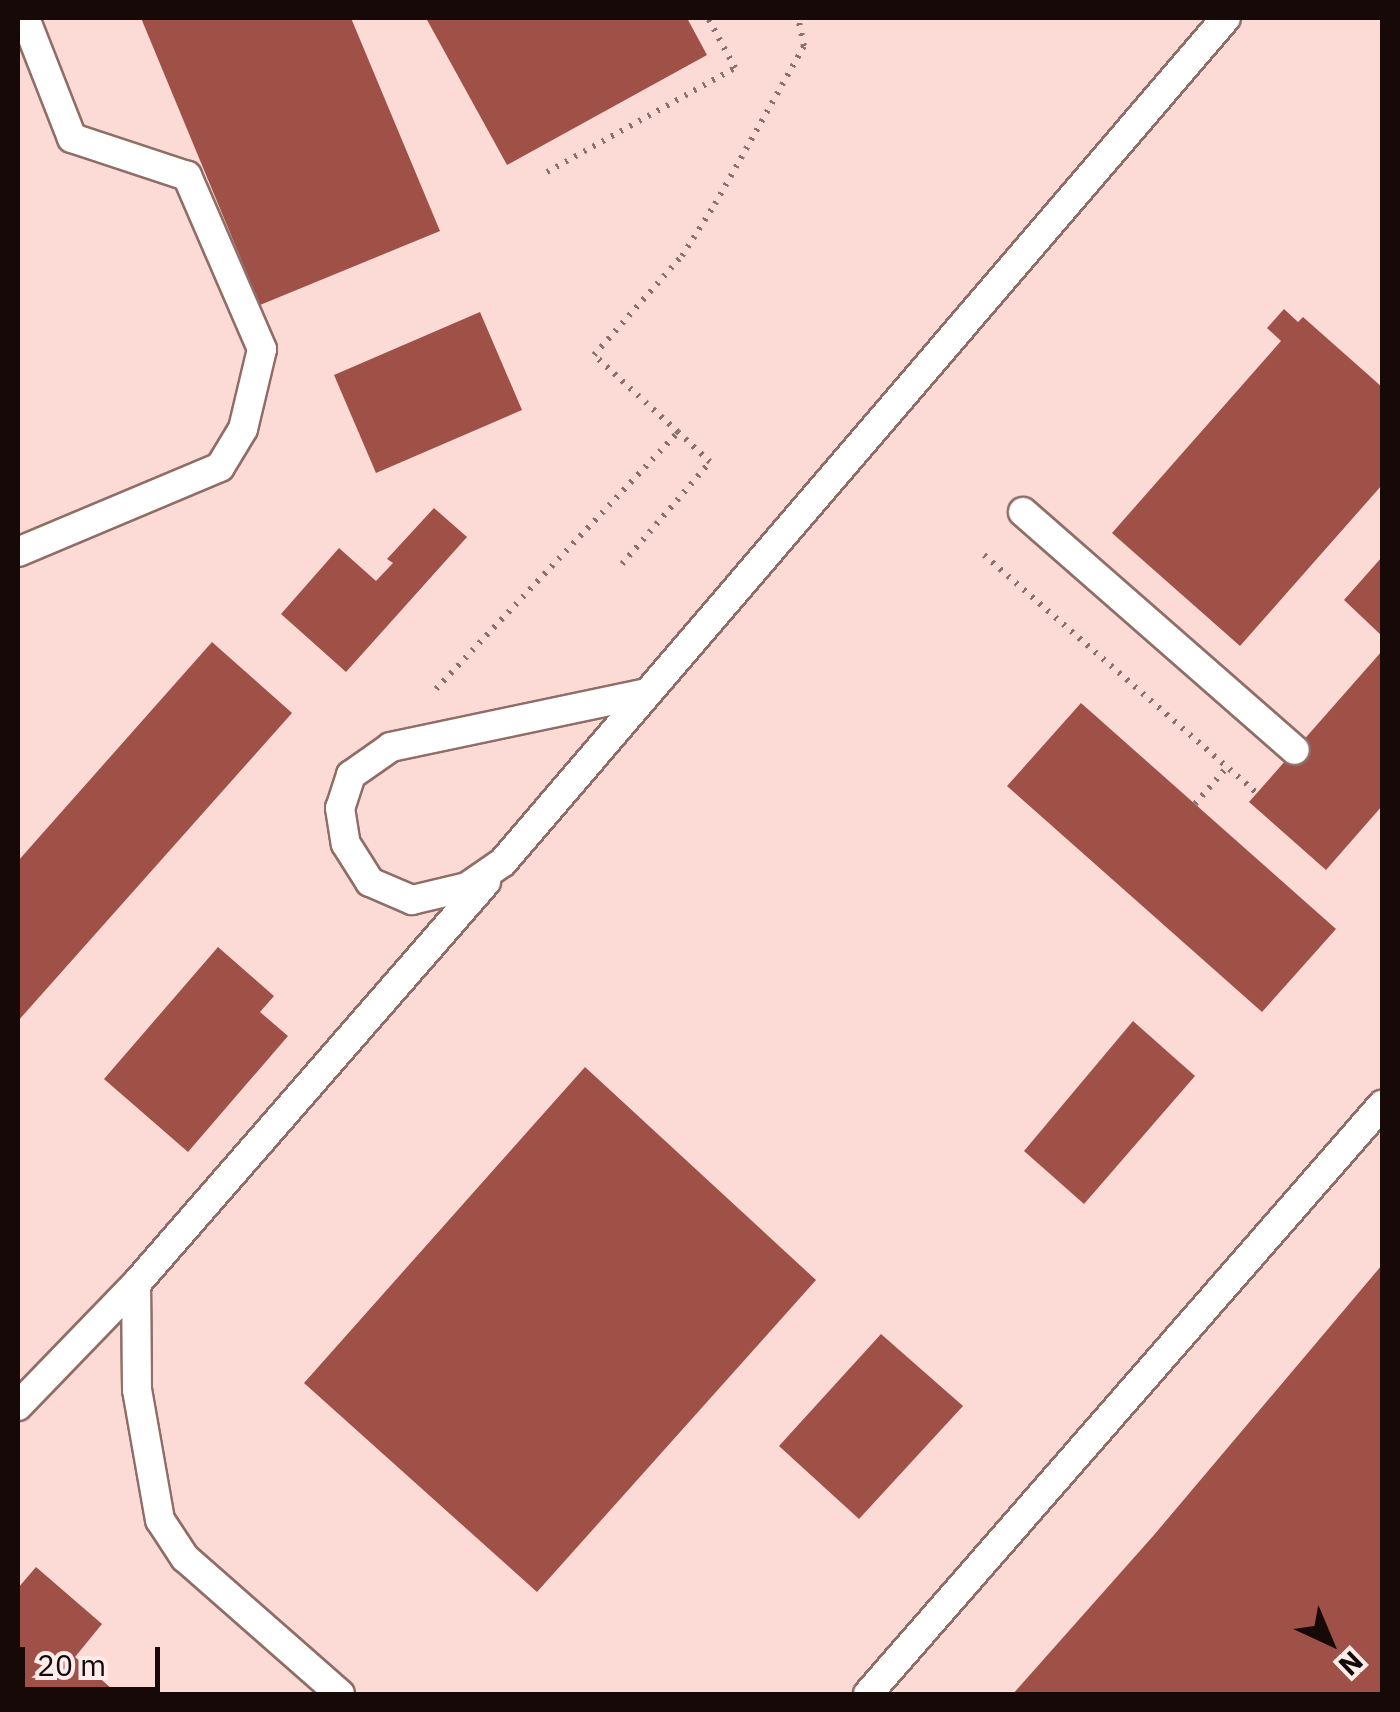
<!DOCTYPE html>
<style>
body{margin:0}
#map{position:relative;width:1400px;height:1712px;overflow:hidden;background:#fcdbd6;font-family:"IBM Plex Sans",sans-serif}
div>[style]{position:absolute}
.building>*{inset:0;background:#9f5147}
.path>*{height:6px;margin-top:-3px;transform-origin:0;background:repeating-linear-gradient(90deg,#88716e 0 2.5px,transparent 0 10.5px)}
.roads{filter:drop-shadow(2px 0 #906d67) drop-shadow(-2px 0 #906d67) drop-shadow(0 2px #906d67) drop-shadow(0 -2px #906d67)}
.service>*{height:28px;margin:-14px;padding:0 14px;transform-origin:14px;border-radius:14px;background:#fff}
span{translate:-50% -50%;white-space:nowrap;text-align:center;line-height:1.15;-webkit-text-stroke:10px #feedea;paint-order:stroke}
.frame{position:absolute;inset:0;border:20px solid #160908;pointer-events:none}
.north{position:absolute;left:1280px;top:1592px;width:100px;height:100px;-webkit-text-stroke:8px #feedea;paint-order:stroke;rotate:136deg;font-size:28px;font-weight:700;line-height:40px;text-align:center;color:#160908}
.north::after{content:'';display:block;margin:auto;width:35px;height:45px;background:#160908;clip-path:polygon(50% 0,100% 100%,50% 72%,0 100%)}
.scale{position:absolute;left:20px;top:1647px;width:140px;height:45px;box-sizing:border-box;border:5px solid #160908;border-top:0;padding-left:12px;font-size:30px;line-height:35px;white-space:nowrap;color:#160908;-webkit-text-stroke:8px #feedea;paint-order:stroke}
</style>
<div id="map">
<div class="building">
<div style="clip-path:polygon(141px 18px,351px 18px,440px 231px,260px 305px)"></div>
<div style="clip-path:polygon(426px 18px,687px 18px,707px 55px,507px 165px)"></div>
<div style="clip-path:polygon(1284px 309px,1298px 322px,1303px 317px,1382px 387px,1382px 485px,1240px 646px,1112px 533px,1281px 341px,1267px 328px)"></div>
<div style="clip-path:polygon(480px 312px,522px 410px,376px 473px,334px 375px)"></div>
<div style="clip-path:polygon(434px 508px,467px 537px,346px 672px,281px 614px,339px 548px,376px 581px,393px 563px,387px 559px)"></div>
<div style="clip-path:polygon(1382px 557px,1382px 636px,1344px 600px)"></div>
<div style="clip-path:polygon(212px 642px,292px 713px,18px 1021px,18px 861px)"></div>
<div style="clip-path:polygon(1382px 651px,1382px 806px,1326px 870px,1249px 802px)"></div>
<div style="clip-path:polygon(1081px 703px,1336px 929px,1262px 1012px,1007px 786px)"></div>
<div style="clip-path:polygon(218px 947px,274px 996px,260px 1012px,288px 1036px,188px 1152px,104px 1079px)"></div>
<div style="clip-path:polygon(1133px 1021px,1195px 1076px,1084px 1204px,1024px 1151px)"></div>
<div style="clip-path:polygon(585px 1067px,816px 1280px,537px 1592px,304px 1383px)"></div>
<div style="clip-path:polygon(1382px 1265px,1382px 1694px,1013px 1694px,1154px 1535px)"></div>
<div style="clip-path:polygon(881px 1334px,963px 1406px,859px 1519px,779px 1446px)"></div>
<div style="clip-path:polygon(36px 1567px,102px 1624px,75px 1657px,118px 1694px,18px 1694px,18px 1588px)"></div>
</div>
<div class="path">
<div style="left:547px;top:172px;width:215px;rotate:-29deg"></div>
<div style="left:735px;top:68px;width:57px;rotate:-118.4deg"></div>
<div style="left:984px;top:555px;width:362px;rotate:41.1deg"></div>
<div style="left:622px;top:564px;width:135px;rotate:-49.2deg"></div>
<div style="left:710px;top:462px;width:44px;rotate:-136.8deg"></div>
<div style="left:436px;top:689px;width:353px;rotate:-46.7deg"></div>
<div style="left:678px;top:432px;width:114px;rotate:-137.5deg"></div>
<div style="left:594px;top:355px;width:132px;rotate:-48.4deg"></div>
<div style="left:682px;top:256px;width:62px;rotate:-57.6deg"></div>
<div style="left:715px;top:204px;width:181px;rotate:-60.6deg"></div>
<div style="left:804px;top:46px;width:29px;rotate:-102deg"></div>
<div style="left:1195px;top:804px;width:49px;rotate:-49.1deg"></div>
</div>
<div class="roads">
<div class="service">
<div style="left:1023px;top:512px;width:361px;rotate:41.2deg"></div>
<div style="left:18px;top:552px;width:219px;rotate:-22.8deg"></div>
<div style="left:220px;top:467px;width:44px;rotate:-58.8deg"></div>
<div style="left:243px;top:429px;width:82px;rotate:-76.6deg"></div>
<div style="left:262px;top:349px;width:189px;rotate:-113.4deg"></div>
<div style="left:187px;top:176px;width:121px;rotate:-161.7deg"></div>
<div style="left:72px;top:138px;width:129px;rotate:-111.4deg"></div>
<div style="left:647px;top:693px;width:262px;rotate:168.1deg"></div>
<div style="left:391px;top:747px;width:49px;rotate:145deg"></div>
<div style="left:351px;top:775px;width:35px;rotate:108deg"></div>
<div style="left:340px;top:808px;width:36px;rotate:81deg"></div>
<div style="left:346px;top:844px;width:45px;rotate:57.7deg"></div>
<div style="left:370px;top:882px;width:46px;rotate:23.2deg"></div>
<div style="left:412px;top:900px;width:57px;rotate:-13.3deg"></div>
<div style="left:467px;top:887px;width:44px;rotate:-34.8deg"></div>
<div style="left:503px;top:862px;width:1111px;rotate:-49.42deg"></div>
<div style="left:18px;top:1406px;width:170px;rotate:-46deg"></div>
<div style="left:340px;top:1694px;width:206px;rotate:-138.7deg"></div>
<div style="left:185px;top:1558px;width:45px;rotate:-123.3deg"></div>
<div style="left:160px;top:1520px;width:132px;rotate:-100deg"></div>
<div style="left:137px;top:1390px;width:106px;rotate:-90.5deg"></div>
<div style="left:136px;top:1284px;width:533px;rotate:-48.96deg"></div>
<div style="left:868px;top:1694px;width:782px;rotate:-48.89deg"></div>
</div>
</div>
<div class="frame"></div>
<div class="north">N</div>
<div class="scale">20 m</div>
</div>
